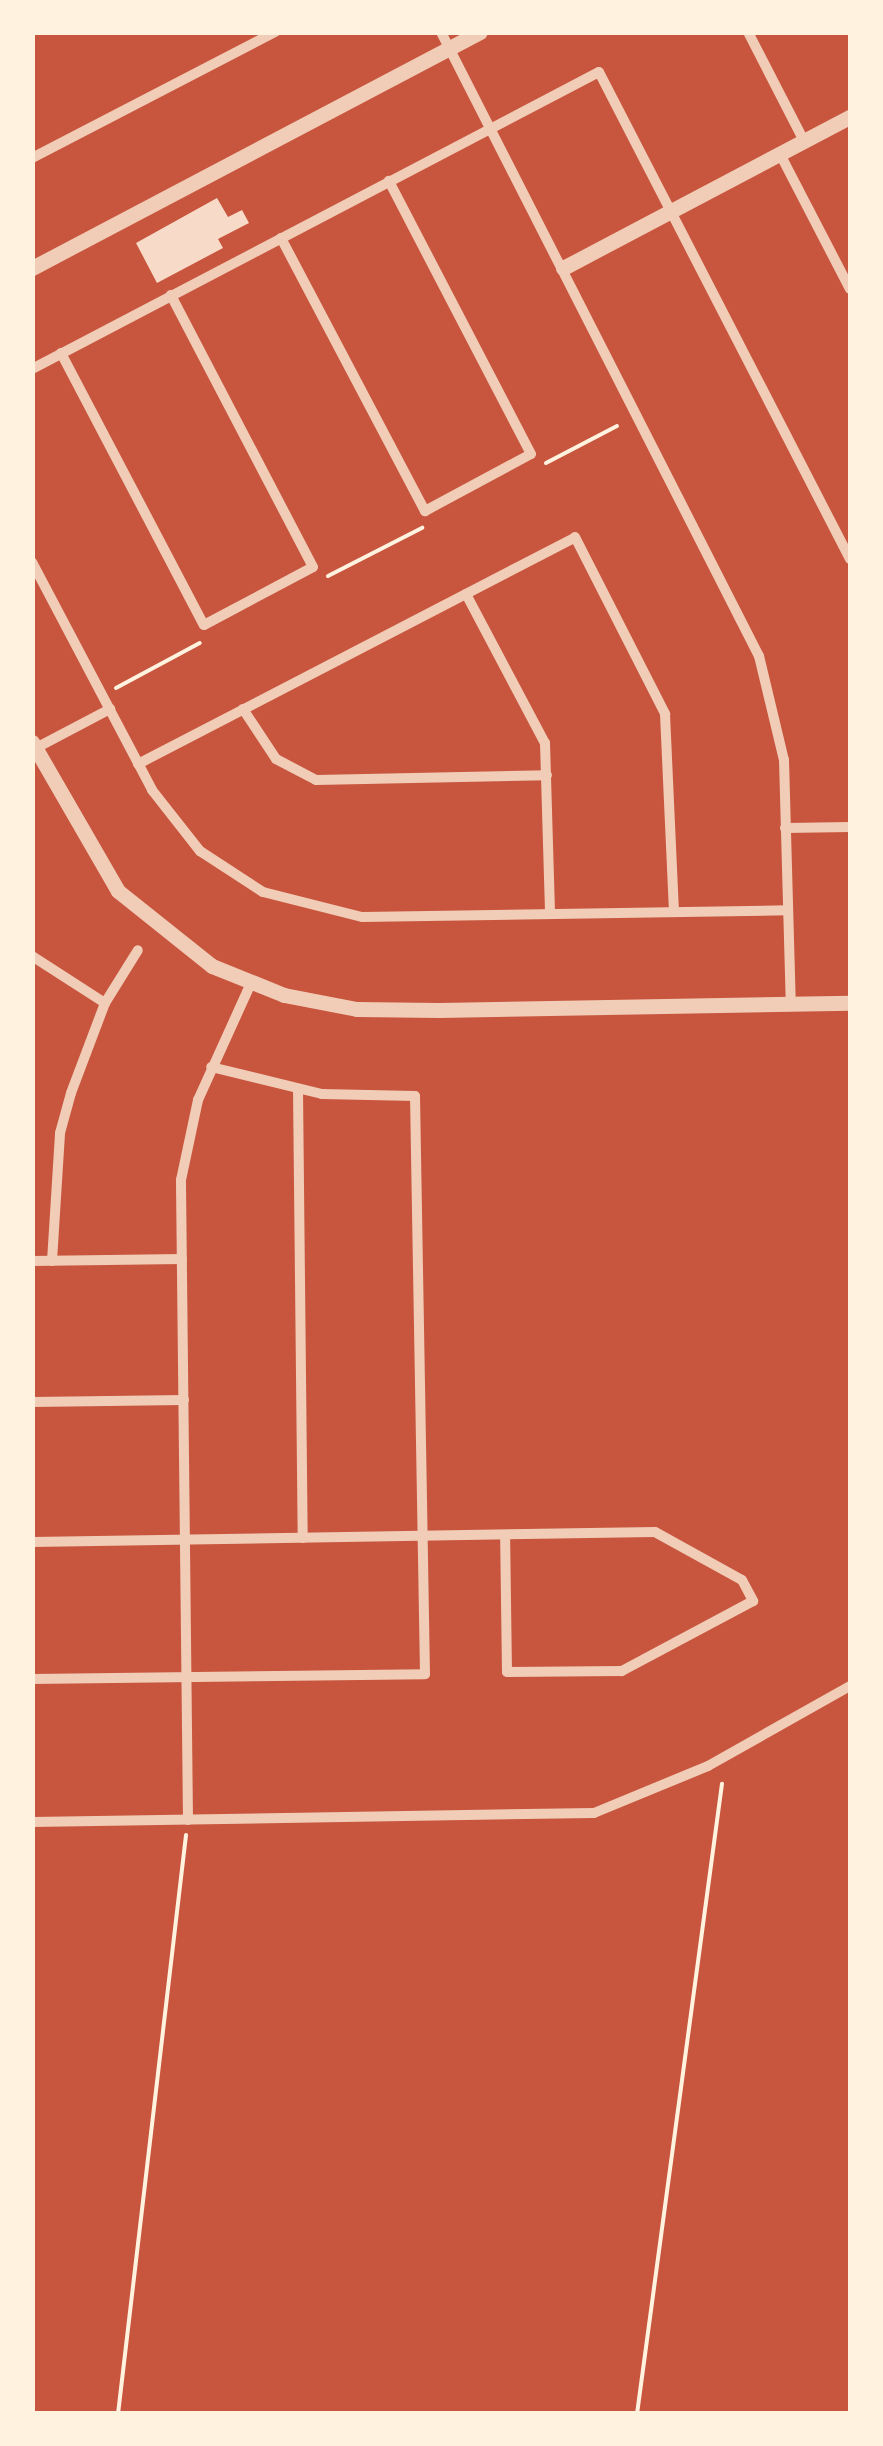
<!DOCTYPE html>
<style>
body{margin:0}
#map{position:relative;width:883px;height:2446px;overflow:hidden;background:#c8553d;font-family:"Exo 2",sans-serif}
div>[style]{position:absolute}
.building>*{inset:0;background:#f7dbc8}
.path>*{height:4px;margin:-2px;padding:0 2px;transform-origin:2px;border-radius:2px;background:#fff3e0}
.minor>*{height:10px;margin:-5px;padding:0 5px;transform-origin:5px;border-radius:5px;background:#f1ccb7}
.tertiary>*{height:15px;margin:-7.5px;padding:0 7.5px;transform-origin:7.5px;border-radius:7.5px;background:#f1ccb7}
span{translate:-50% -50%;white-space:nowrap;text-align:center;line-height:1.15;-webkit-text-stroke:10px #fff3e0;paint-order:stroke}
.frame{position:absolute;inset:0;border:35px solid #fff3e0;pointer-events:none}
</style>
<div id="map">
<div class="building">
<div style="clip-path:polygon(217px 198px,228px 217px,242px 210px,249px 223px,218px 239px,223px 248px,157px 283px,136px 243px)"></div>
</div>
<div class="path">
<div style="left:546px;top:463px;width:80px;rotate:-27.5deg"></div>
<div style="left:328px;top:576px;width:106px;rotate:-27.1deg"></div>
<div style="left:116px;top:688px;width:95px;rotate:-28.2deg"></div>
<div style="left:118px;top:2414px;width:583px;rotate:-83.3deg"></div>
<div style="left:637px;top:2414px;width:636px;rotate:-82.32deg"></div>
</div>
<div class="minor">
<div style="left:441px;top:32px;width:700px;rotate:63deg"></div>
<div style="left:759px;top:656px;width:107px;rotate:76.5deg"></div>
<div style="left:784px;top:760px;width:244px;rotate:88.4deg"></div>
<div style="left:748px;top:32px;width:123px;rotate:62.8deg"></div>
<div style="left:780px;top:154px;width:152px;rotate:62.6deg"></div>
<div style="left:32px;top:158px;width:274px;rotate:-27.4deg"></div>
<div style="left:281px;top:238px;width:309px;rotate:62.2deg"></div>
<div style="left:425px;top:511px;width:120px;rotate:-28.3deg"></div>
<div style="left:531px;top:454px;width:308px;rotate:-117.5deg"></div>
<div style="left:61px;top:353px;width:307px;rotate:62.3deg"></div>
<div style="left:204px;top:625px;width:123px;rotate:-28deg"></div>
<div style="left:313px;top:567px;width:307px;rotate:-117.6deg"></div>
<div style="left:32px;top:369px;width:640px;rotate:-27.65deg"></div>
<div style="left:599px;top:72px;width:548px;rotate:62.73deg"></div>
<div style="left:32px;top:562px;width:258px;rotate:62.2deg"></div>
<div style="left:152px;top:790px;width:78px;rotate:51.8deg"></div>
<div style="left:200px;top:851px;width:75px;rotate:33.1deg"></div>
<div style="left:263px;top:892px;width:102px;rotate:14.2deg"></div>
<div style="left:362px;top:917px;width:425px;rotate:-0.9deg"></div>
<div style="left:466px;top:594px;width:169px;rotate:62.1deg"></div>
<div style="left:545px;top:743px;width:171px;rotate:88.3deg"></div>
<div style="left:243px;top:709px;width:60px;rotate:56.6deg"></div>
<div style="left:276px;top:759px;width:45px;rotate:27.7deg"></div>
<div style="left:316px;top:780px;width:231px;rotate:-1.2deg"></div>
<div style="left:36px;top:748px;width:84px;rotate:-27.8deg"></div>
<div style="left:138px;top:764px;width:492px;rotate:-27.4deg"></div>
<div style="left:575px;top:537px;width:199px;rotate:63deg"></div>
<div style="left:665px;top:714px;width:198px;rotate:87.4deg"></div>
<div style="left:785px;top:828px;width:65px;rotate:-0.9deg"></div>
<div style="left:32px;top:956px;width:87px;rotate:32.8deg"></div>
<div style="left:298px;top:1089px;width:449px;rotate:89.4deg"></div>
<div style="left:32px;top:1261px;width:150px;rotate:-0.8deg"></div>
<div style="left:52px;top:1261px;width:128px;rotate:-86.4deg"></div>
<div style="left:60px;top:1133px;width:41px;rotate:-74.6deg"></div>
<div style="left:71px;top:1093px;width:96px;rotate:-69.3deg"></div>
<div style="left:105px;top:1003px;width:62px;rotate:-58.1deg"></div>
<div style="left:32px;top:1402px;width:152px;rotate:-0.8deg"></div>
<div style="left:32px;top:1542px;width:623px;rotate:-0.92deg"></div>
<div style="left:655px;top:1532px;width:99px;rotate:28.9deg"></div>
<div style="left:742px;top:1580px;width:24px;rotate:62deg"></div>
<div style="left:753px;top:1601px;width:149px;rotate:151.9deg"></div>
<div style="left:622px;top:1671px;width:115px;rotate:179.5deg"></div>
<div style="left:507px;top:1672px;width:137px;rotate:-90.8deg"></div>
<div style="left:32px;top:1679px;width:393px;rotate:-0.7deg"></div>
<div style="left:425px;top:1674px;width:578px;rotate:-90.99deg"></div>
<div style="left:415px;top:1096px;width:93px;rotate:-178.8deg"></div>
<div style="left:322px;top:1094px;width:114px;rotate:-166.3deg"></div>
<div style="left:188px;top:1820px;width:640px;rotate:-90.63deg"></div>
<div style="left:181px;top:1180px;width:82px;rotate:-78deg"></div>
<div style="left:198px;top:1100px;width:128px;rotate:-65.6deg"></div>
<div style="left:32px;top:1822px;width:562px;rotate:-0.92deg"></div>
<div style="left:594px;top:1813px;width:123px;rotate:-22.4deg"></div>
<div style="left:708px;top:1766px;width:163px;rotate:-29.4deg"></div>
</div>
<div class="tertiary">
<div style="left:32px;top:268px;width:506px;rotate:-27.78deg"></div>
<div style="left:563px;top:268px;width:324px;rotate:-27.8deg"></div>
<div style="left:32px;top:742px;width:172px;rotate:60deg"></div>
<div style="left:118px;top:891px;width:120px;rotate:38.6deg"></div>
<div style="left:212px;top:966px;width:78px;rotate:21.9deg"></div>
<div style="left:284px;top:995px;width:74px;rotate:10.9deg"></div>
<div style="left:357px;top:1009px;width:81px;rotate:0.7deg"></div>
<div style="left:438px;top:1010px;width:412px;rotate:-1deg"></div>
</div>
<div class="frame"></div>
</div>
